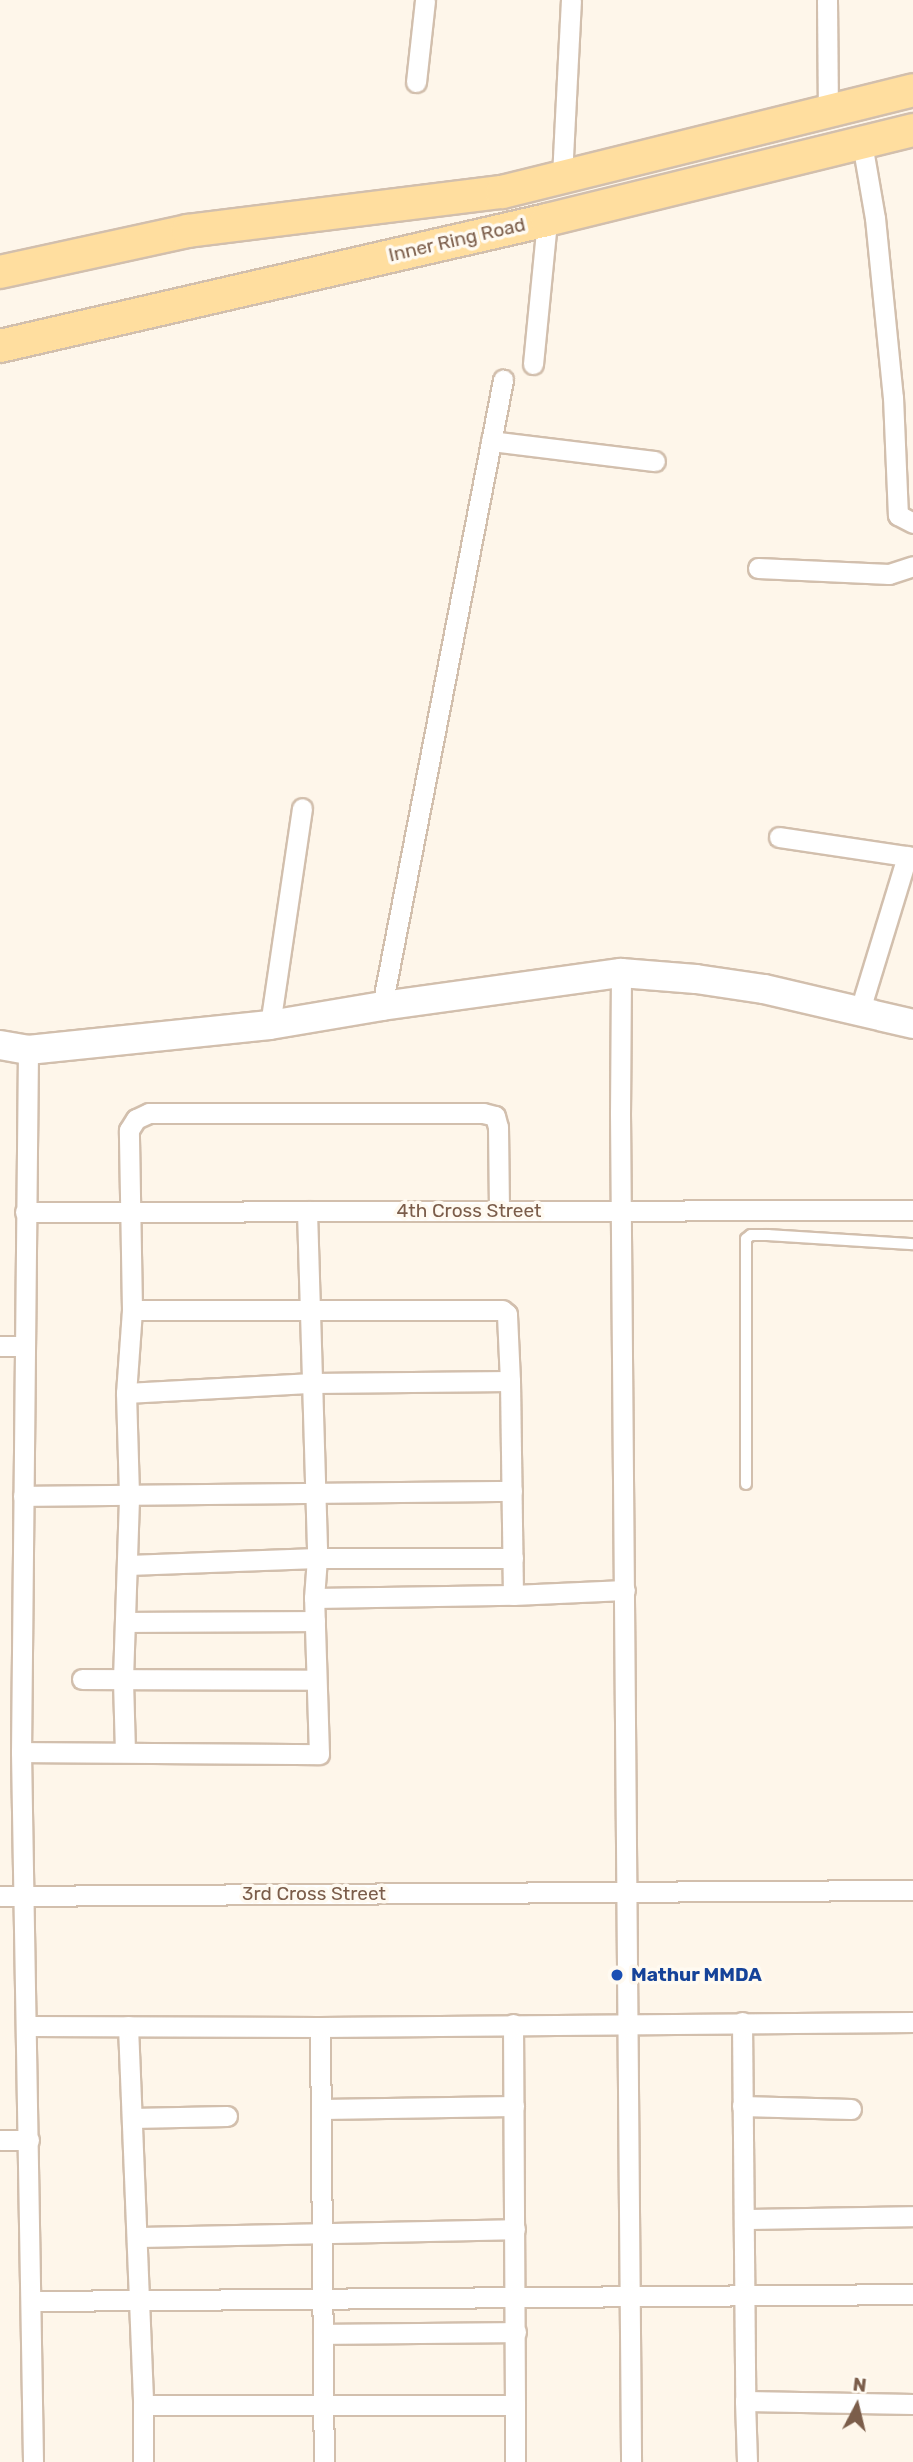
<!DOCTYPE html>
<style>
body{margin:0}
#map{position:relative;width:913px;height:2462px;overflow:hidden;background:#fef6ea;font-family:Rubik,sans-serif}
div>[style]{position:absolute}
.roads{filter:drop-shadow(2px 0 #d2bfad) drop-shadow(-2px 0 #d2bfad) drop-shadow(0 2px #d2bfad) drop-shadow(0 -2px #d2bfad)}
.lane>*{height:10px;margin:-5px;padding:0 5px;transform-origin:5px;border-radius:5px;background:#fff}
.street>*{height:19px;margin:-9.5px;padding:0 9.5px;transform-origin:9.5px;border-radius:9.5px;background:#fff}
.secondary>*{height:28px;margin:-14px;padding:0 14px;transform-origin:14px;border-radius:14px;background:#fff}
.primary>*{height:32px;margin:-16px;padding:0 16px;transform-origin:16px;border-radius:16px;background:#ffde9f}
.dots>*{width:19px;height:19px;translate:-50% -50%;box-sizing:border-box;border:4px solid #fffaf1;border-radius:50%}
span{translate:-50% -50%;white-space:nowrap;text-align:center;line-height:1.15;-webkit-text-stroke:7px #fffaf1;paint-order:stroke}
.street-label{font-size:19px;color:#7b5d4a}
.transit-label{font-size:19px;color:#164399;font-weight:700}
.left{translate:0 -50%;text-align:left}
.north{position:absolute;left:822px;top:2371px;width:70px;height:70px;-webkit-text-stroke:5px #fffaf1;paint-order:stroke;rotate:7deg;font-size:19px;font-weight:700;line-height:28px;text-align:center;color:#7b5d4a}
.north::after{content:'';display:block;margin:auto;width:24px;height:32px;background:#7b5d4a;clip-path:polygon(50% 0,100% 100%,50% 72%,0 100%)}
</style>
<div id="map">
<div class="roads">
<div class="lane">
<div style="left:746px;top:1484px;width:245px;rotate:-90deg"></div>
<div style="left:746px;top:1239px;width:6px;rotate:-39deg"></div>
<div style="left:751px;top:1235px;width:17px"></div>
<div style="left:768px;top:1235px;width:145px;rotate:3.6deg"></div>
</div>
<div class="street">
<div style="left:827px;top:0;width:111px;rotate:89.5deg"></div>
<div style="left:416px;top:82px;width:82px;rotate:-83.7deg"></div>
<div style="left:862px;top:143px;width:76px;rotate:80.2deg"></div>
<div style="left:875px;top:218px;width:180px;rotate:84.3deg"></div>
<div style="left:893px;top:397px;width:118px;rotate:87.6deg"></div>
<div style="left:898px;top:515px;width:17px;rotate:28deg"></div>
<div style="left:562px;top:177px;width:177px;rotate:-87.1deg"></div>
<div style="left:533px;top:364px;width:145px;rotate:-84.4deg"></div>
<div style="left:491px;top:441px;width:165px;rotate:7deg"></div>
<div style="left:758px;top:568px;width:131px;rotate:2.6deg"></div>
<div style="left:889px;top:574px;width:25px;rotate:-18deg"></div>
<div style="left:779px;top:837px;width:135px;rotate:8.5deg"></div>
<div style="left:621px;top:973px;width:140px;rotate:90.4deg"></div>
<div style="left:620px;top:1113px;width:1349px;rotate:89.53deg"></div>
<div style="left:382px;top:1006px;width:638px;rotate:-79.06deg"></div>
<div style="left:860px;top:1010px;width:161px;rotate:-73deg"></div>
<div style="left:270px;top:1025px;width:219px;rotate:-81.6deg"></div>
<div style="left:28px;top:1050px;width:702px;rotate:90.57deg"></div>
<div style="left:21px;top:1752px;width:710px;rotate:89.03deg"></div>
<div style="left:307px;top:1211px;width:347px;rotate:88.3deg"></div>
<div style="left:317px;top:1558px;width:196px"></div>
<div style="left:25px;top:1212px;width:888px;rotate:-0.13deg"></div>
<div style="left:132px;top:1310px;width:180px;rotate:-91deg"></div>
<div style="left:129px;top:1130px;width:13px;rotate:-58deg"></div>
<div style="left:136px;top:1119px;width:14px;rotate:-25deg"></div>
<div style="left:149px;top:1113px;width:334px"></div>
<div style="left:483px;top:1113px;width:12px;rotate:14deg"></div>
<div style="left:495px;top:1116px;width:11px;rotate:75deg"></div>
<div style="left:498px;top:1127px;width:84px;rotate:89.3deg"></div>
<div style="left:0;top:1346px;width:25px"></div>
<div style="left:510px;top:1381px;width:67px;rotate:-92.6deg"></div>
<div style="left:507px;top:1314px;width:6px;rotate:-141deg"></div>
<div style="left:502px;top:1310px;width:370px;rotate:180deg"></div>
<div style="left:132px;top:1310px;width:83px;rotate:94.1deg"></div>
<div style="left:126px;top:1393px;width:187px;rotate:-3.1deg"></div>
<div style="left:313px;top:1383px;width:197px;rotate:-0.6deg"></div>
<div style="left:510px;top:1381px;width:214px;rotate:89.2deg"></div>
<div style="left:23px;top:1496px;width:489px;rotate:-0.6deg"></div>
<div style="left:128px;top:1565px;width:189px;rotate:-2.1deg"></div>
<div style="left:317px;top:1558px;width:40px;rotate:94.3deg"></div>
<div style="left:314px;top:1598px;width:199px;rotate:-0.9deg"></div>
<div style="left:513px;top:1595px;width:112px;rotate:-2.6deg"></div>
<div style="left:127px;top:1622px;width:188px;rotate:-0.3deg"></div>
<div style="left:82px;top:1679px;width:234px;rotate:0.2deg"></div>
<div style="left:21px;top:1752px;width:298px;rotate:0.4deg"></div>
<div style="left:319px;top:1754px;width:156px;rotate:-91.8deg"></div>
<div style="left:125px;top:1752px;width:73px;rotate:-91.6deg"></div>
<div style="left:123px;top:1679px;width:185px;rotate:-88.1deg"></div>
<div style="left:129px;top:1494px;width:101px;rotate:-91.7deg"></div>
<div style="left:0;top:1896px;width:913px;rotate:-0.38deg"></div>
<div style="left:742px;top:2022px;width:379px;rotate:89.5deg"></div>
<div style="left:745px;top:2401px;width:168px;rotate:1deg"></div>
<div style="left:27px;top:2026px;width:293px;rotate:0.2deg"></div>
<div style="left:320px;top:2027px;width:593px;rotate:-0.48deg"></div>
<div style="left:128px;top:2026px;width:379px;rotate:87.7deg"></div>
<div style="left:143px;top:2405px;width:372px"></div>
<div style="left:515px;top:2405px;width:381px;rotate:-90.3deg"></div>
<div style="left:320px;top:2027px;width:435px;rotate:89.5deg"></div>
<div style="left:742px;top:2106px;width:109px;rotate:1.6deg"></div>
<div style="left:322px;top:2109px;width:192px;rotate:-0.9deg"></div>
<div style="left:132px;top:2118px;width:95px;rotate:-1.2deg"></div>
<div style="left:0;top:2140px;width:29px"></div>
<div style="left:744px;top:2219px;width:169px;rotate:-1deg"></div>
<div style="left:137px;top:2237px;width:378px;rotate:-1.2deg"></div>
<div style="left:31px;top:2301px;width:882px;rotate:-0.45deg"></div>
<div style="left:323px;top:2334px;width:193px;rotate:-0.6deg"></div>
<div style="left:745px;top:2401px;width:61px;rotate:88.1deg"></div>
<div style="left:143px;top:2405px;width:57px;rotate:90deg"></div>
<div style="left:515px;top:2462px;width:57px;rotate:-90deg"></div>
</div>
<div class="secondary">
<div style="left:0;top:1045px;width:28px;rotate:10deg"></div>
<div style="left:28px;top:1050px;width:243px;rotate:-5.9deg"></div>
<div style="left:270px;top:1025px;width:114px;rotate:-9.6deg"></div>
<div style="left:382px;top:1006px;width:241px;rotate:-7.9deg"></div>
<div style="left:621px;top:973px;width:75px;rotate:4.6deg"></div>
<div style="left:696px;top:979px;width:69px;rotate:8.4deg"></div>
<div style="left:764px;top:989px;width:153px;rotate:13.2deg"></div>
</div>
<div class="primary">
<div style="left:0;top:272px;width:192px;rotate:-12.3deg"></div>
<div style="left:188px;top:231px;width:316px;rotate:-7.1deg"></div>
<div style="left:502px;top:192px;width:423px;rotate:-13.9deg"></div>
<div style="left:0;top:346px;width:561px;rotate:-12.97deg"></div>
<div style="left:547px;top:220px;width:377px;rotate:-13.8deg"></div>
</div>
</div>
<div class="dots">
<div style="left:617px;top:1975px;background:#1a4fb4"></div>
</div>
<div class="street-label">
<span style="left:457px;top:240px;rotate:-13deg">Inner Ring Road</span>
<span style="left:469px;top:1211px">4th Cross Street</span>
<span style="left:314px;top:1894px">3rd Cross Street</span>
</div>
<div class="transit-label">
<span class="left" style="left:631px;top:1975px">Mathur MMDA</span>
</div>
<div class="north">N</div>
</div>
